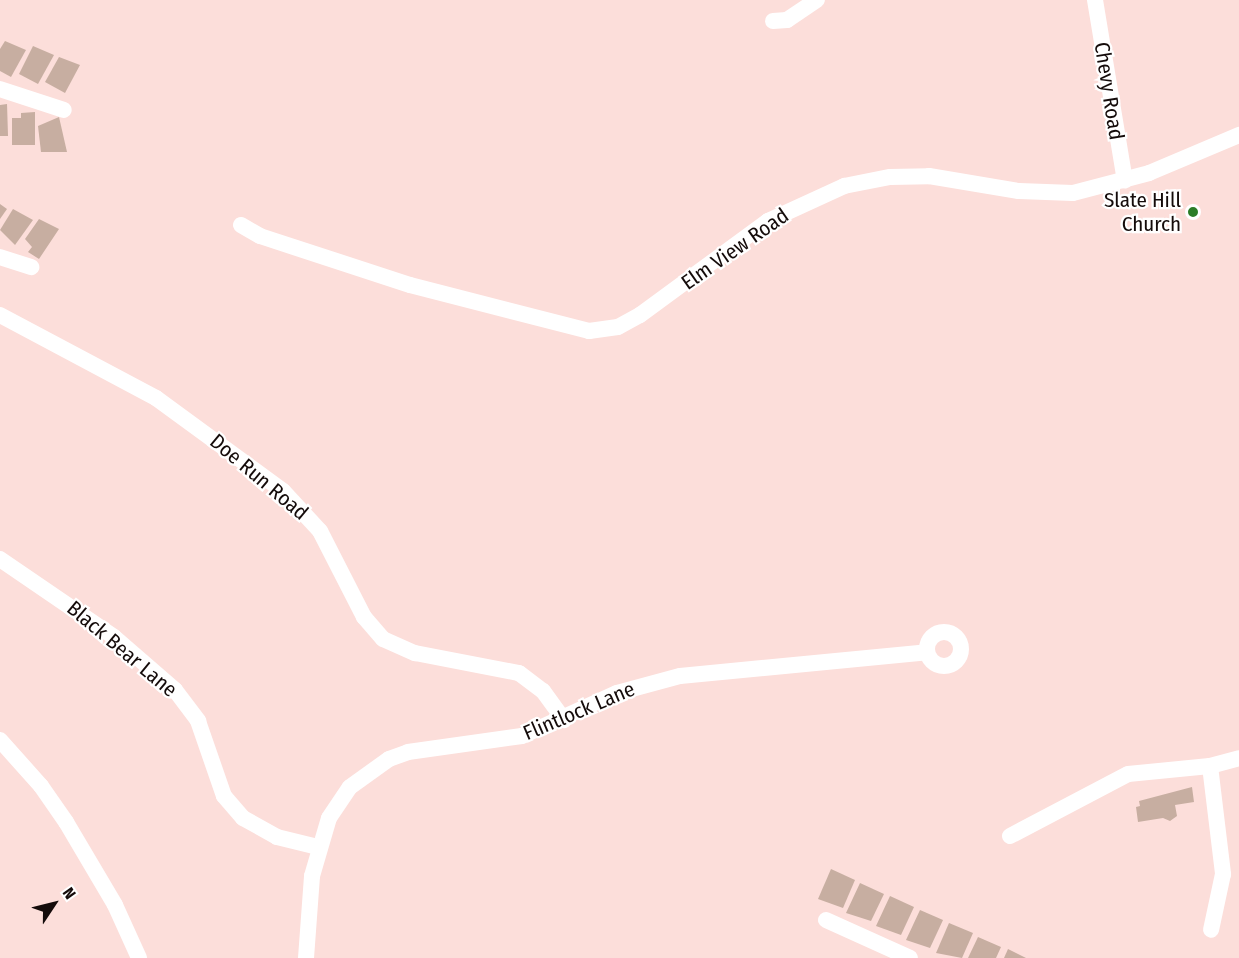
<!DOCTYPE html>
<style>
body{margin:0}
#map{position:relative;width:1239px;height:958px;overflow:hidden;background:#fcdeda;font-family:"Fira Sans Condensed",sans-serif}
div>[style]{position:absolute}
.building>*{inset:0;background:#c7aea1}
.minor>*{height:16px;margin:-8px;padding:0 8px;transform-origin:8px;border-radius:8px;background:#fff}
.minor>.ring{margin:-8px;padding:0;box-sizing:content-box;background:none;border:16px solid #fff;border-radius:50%}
.dots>*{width:16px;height:16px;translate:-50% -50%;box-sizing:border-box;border:3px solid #fff;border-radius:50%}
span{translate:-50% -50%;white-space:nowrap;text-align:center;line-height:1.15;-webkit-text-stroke:4.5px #fff;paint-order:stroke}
.street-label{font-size:21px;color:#140b0a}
.poi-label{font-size:21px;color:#140b0a}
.right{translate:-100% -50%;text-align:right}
.north{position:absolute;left:24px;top:874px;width:60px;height:60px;-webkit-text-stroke:4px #fff;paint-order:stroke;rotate:55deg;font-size:16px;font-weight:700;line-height:24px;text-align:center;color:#140b0a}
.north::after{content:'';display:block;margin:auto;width:21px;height:27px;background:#140b0a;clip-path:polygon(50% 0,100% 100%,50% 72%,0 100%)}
</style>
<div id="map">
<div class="building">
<div style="clip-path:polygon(5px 41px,26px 50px,11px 77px,0 71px,0 49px)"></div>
<div style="clip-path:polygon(33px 46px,54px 55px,38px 84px,19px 74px)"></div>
<div style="clip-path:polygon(59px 57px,80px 65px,65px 93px,45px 82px)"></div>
<div style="clip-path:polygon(7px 104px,8px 136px,0 136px,0 105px)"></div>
<div style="clip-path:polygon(35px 112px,35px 145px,12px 145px,12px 118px,21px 118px,21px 113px)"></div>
<div style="clip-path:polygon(59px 117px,67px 152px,41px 152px,38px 126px)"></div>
<div style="clip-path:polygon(0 204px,7px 209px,0 219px)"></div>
<div style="clip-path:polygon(13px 209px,33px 220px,15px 245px,0 230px)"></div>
<div style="clip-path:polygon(39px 219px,59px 229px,39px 259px,28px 252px,32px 247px,25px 239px)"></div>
<div style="clip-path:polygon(1192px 787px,1194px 802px,1175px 805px,1177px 816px,1170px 821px,1163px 818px,1138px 822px,1136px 807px,1140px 806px,1139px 801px)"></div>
<div style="clip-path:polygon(831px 869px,855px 880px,843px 908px,818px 899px)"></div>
<div style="clip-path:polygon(860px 883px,884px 894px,871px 921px,846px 913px)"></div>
<div style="clip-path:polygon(890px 896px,914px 907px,901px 935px,876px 926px)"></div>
<div style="clip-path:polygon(920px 910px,943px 920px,930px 948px,906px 940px)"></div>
<div style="clip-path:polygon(949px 923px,973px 933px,962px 958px,936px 953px)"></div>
<div style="clip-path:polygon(978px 937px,1001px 947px,996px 958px,968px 958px)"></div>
<div style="clip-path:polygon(1008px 949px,1026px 958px,1004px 958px)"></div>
</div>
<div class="minor">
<div style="left:1095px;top:0;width:183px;rotate:80.6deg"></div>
<div style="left:773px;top:21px;width:14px;rotate:-4deg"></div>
<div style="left:787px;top:20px;width:36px;rotate:-34deg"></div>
<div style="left:0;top:89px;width:67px;rotate:18.2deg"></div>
<div style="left:241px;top:225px;width:22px;rotate:30deg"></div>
<div style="left:260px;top:236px;width:158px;rotate:18.1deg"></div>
<div style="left:410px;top:285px;width:185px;rotate:14.4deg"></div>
<div style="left:589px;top:331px;width:29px;rotate:-8deg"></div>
<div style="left:618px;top:327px;width:25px;rotate:-29deg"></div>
<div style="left:640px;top:315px;width:159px;rotate:-36.3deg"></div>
<div style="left:768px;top:221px;width:84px;rotate:-24.7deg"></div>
<div style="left:844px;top:186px;width:47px;rotate:-11.1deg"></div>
<div style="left:890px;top:177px;width:39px;rotate:-1deg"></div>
<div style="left:929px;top:176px;width:91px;rotate:9.5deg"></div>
<div style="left:1019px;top:191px;width:54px;rotate:2.1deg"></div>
<div style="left:1073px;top:193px;width:79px;rotate:-14.7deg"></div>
<div style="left:1149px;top:173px;width:98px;rotate:-22.9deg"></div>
<div style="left:0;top:257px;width:33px;rotate:18deg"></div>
<div style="left:0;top:315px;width:177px;rotate:28deg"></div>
<div style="left:156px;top:398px;width:157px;rotate:36.2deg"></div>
<div style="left:283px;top:491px;width:54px;rotate:47.2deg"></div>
<div style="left:320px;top:531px;width:97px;rotate:62.9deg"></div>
<div style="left:364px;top:617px;width:29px;rotate:49deg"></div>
<div style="left:383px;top:639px;width:35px;rotate:24deg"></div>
<div style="left:415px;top:653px;width:106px;rotate:10.9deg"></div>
<div style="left:519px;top:673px;width:30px;rotate:37deg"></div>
<div style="left:543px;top:691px;width:36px;rotate:54deg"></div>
<div style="left:0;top:559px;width:138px;rotate:34.4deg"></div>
<div style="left:114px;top:637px;width:81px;rotate:41deg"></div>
<div style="left:175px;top:690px;width:39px;rotate:53deg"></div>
<div style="left:198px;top:721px;width:79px;rotate:70.9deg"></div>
<div style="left:224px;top:796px;width:29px;rotate:49deg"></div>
<div style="left:243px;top:818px;width:39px;rotate:29deg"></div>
<div style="left:277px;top:837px;width:42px;rotate:13.7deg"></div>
<div class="ring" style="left:927px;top:632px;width:18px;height:18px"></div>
<div style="left:0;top:740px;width:62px;rotate:48.3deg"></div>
<div style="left:41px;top:786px;width:44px;rotate:55.2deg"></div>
<div style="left:66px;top:822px;width:96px;rotate:59.4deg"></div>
<div style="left:115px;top:905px;width:58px;rotate:65.6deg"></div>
<div style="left:1210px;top:766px;width:109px;rotate:83.1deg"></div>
<div style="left:1223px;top:874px;width:57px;rotate:102.1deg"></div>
<div style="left:1010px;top:836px;width:133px;rotate:-27.7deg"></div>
<div style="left:1128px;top:774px;width:82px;rotate:-5.6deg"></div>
<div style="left:1210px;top:766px;width:30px;rotate:-15deg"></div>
<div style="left:826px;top:920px;width:92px;rotate:24.3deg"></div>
<div style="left:306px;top:958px;width:82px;rotate:-85.8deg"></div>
<div style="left:312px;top:876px;width:60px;rotate:-73.7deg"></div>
<div style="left:329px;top:818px;width:37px;rotate:-56deg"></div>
<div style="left:350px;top:787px;width:48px;rotate:-35.7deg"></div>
<div style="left:389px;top:759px;width:20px;rotate:-20deg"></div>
<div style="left:408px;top:752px;width:115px;rotate:-8deg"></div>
<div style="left:522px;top:736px;width:104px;rotate:-24.4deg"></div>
<div style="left:617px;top:693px;width:65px;rotate:-15.1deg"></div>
<div style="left:680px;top:676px;width:248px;rotate:-5.5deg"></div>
</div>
<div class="dots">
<div style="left:1193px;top:212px;background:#2b7c27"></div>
</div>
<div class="street-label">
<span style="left:1109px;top:91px;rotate:81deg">Chevy Road</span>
<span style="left:735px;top:249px;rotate:-35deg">Elm View Road</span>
<span style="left:259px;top:477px;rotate:40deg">Doe Run Road</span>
<span style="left:122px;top:649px;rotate:40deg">Black Bear Lane</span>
<span style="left:579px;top:711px;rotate:-23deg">Flintlock Lane</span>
</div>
<div class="poi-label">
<span class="right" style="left:1181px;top:212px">Slate Hill<br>Church</span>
</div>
<div class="north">N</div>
</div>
